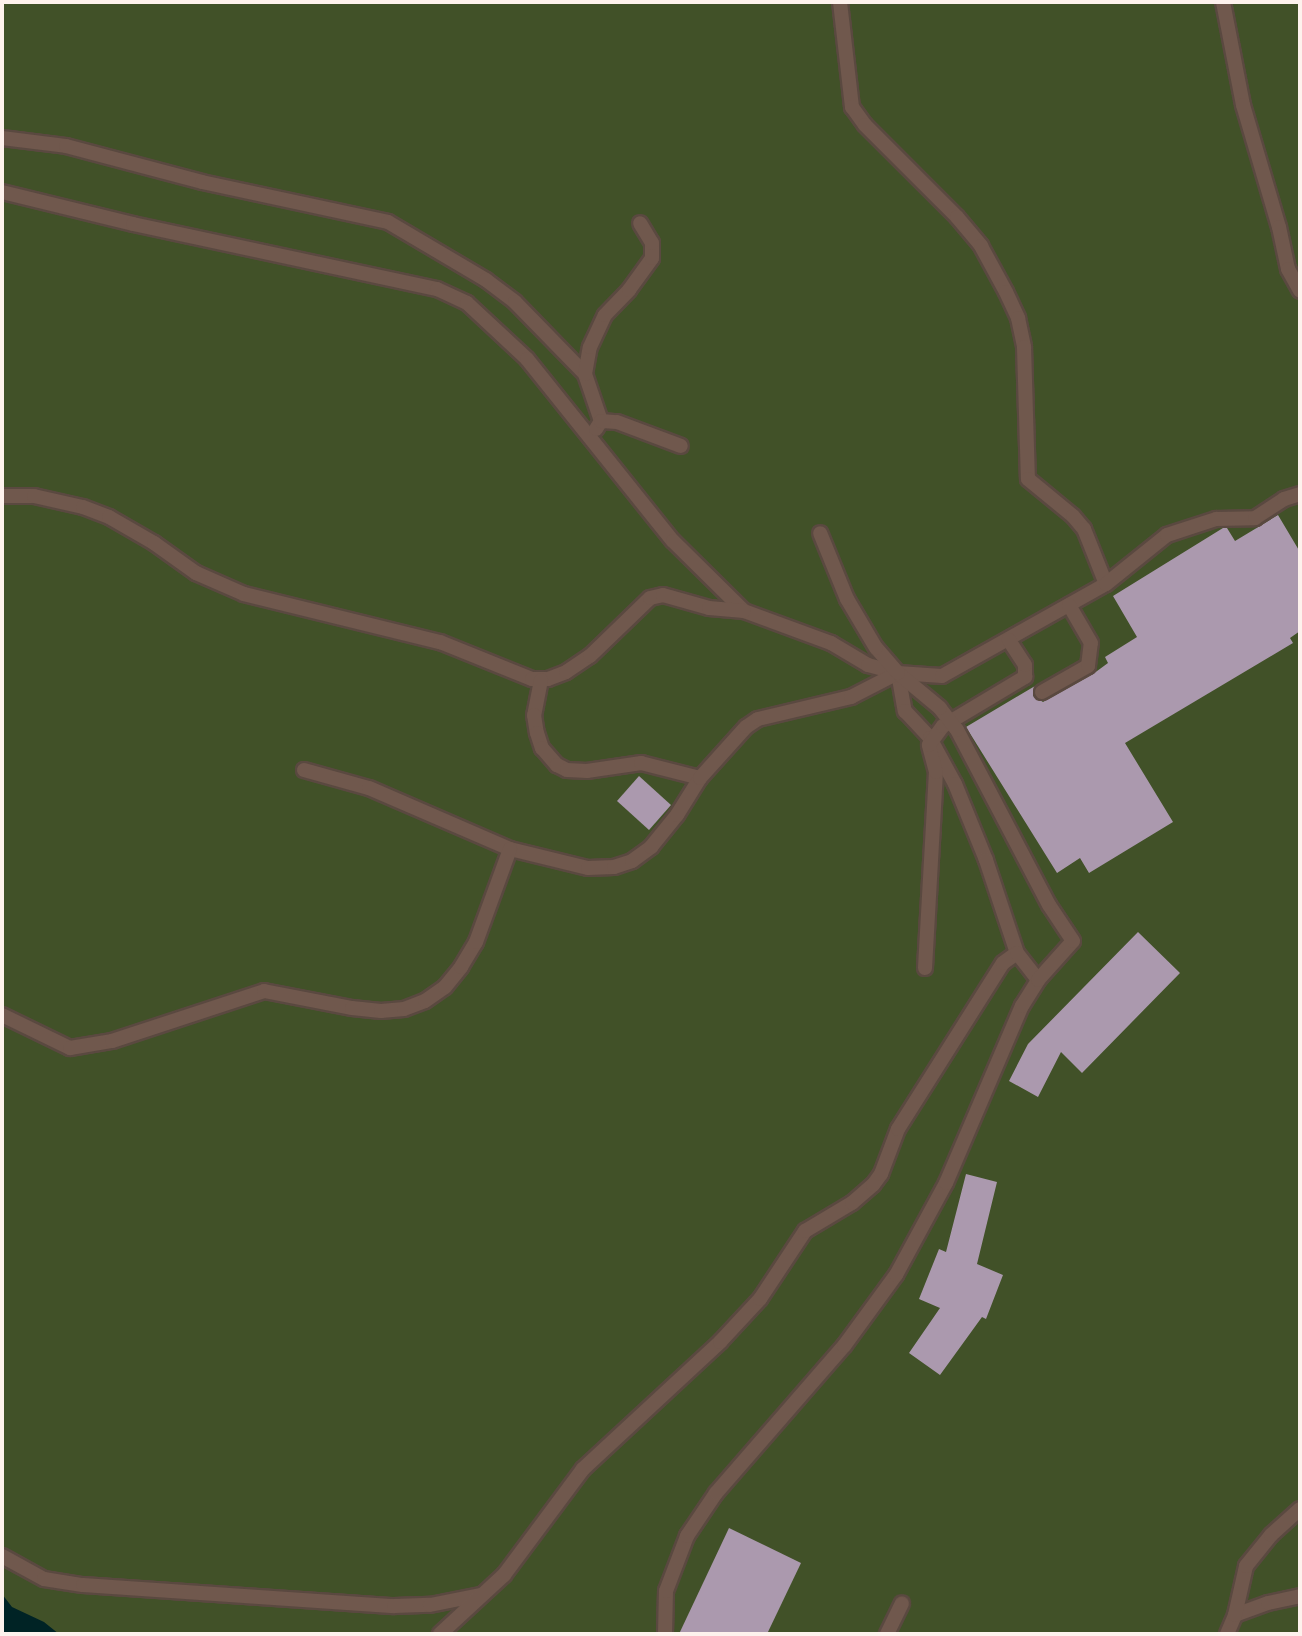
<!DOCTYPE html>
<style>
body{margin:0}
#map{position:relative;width:1302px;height:1636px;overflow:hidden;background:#402b21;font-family:"IBM Plex Serif",serif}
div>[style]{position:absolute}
.green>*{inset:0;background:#415128}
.water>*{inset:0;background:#002325}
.building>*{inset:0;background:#ab99ae}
.roads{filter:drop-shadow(2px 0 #5a4940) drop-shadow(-2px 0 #5a4940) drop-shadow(0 2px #5a4940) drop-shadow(0 -2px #5a4940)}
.service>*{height:14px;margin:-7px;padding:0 7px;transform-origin:7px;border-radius:7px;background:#70584d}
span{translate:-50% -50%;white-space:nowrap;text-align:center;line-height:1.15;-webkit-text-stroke:7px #201612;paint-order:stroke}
.frame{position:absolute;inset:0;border:4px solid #fef2ed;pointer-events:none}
</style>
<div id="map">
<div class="green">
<div style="clip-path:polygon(2px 2px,1300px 2px,1300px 1634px,2px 1634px)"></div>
</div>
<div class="water">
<div style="clip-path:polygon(2px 1594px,12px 1607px,44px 1622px,59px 1634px,2px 1634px)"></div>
</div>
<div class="building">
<div style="clip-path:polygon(1278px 515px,1300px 552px,1300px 631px,1290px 638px,1293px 643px,1125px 743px,1173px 822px,1089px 873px,1080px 858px,1057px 873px,966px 727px,1035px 686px,1033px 696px,1043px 702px,1093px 674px,1108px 663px,1105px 657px,1137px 637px,1113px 596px,1223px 528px,1227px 528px,1235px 541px)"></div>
<div style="clip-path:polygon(639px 776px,671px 805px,649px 830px,617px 801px)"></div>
<div style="clip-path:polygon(1138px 932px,1180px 973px,1082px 1073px,1061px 1052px,1038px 1097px,1009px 1081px,1028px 1044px)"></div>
<div style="clip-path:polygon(966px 1174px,997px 1182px,977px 1264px,1003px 1275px,986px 1319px,982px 1317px,940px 1375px,909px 1353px,940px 1308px,919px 1299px,939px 1249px,946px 1252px)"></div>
<div style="clip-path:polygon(729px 1528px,801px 1563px,767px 1634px,679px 1634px)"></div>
</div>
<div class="roads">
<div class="service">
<div style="left:840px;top:2px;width:106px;rotate:83.5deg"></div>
<div style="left:852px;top:107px;width:22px;rotate:54deg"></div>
<div style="left:865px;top:125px;width:130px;rotate:45deg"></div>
<div style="left:957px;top:217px;width:38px;rotate:50deg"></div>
<div style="left:981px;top:246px;width:52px;rotate:61.5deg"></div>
<div style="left:1006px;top:292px;width:29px;rotate:65deg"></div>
<div style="left:1018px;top:318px;width:30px;rotate:78deg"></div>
<div style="left:1024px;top:347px;width:132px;rotate:88.3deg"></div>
<div style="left:1028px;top:479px;width:58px;rotate:39.4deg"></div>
<div style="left:1073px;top:516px;width:17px;rotate:50deg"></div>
<div style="left:1084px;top:529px;width:59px;rotate:68.2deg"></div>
<div style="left:1223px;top:2px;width:105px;rotate:79deg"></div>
<div style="left:1243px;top:105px;width:127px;rotate:73.6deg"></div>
<div style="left:1279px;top:227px;width:43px;rotate:77.9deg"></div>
<div style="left:1288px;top:269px;width:25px;rotate:61deg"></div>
<div style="left:2px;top:138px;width:64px;rotate:7.1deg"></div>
<div style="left:66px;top:146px;width:141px;rotate:14.8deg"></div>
<div style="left:202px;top:182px;width:190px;rotate:12.1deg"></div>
<div style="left:388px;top:222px;width:114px;rotate:30.6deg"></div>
<div style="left:486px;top:280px;width:36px;rotate:37deg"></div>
<div style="left:515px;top:302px;width:100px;rotate:45.8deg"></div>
<div style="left:2px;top:192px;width:135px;rotate:13.7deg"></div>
<div style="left:133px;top:224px;width:311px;rotate:12.1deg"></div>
<div style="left:437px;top:289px;width:33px;rotate:25deg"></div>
<div style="left:467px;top:303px;width:82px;rotate:43deg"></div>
<div style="left:527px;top:359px;width:233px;rotate:51.3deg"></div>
<div style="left:673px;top:541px;width:100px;rotate:44.6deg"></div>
<div style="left:744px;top:611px;width:93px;rotate:20.2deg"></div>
<div style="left:831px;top:643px;width:43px;rotate:30.7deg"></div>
<div style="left:868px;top:665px;width:31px;rotate:15deg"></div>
<div style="left:898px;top:673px;width:44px;rotate:3.9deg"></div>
<div style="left:942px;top:676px;width:188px;rotate:-29.3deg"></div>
<div style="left:1106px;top:584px;width:78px;rotate:-38.8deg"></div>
<div style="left:1167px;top:535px;width:52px;rotate:-18.1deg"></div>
<div style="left:1216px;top:519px;width:39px;rotate:-1deg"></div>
<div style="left:1255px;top:518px;width:35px;rotate:-33deg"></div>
<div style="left:1284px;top:499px;width:17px;rotate:-17deg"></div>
<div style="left:601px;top:421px;width:50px;rotate:-108.8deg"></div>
<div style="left:585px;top:374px;width:27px;rotate:-80deg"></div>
<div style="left:590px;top:347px;width:35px;rotate:-65deg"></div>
<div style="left:605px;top:315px;width:35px;rotate:-46deg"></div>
<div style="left:629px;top:290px;width:39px;rotate:-54deg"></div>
<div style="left:652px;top:258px;width:15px;rotate:-90deg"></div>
<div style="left:652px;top:243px;width:23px;rotate:-121deg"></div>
<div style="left:596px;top:429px;width:9px;rotate:-58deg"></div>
<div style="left:601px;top:421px;width:16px;rotate:4deg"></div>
<div style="left:617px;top:422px;width:68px;rotate:20.6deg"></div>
<div style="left:2px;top:496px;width:32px"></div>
<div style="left:34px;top:496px;width:50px;rotate:12.7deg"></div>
<div style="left:83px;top:507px;width:28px;rotate:21deg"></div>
<div style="left:109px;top:517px;width:52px;rotate:30deg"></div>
<div style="left:154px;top:543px;width:52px;rotate:35.5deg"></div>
<div style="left:196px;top:573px;width:52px;rotate:23.6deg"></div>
<div style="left:244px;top:594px;width:202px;rotate:13.8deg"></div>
<div style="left:440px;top:642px;width:99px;rotate:21.9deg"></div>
<div style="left:532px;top:679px;width:16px"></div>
<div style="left:548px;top:679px;width:19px;rotate:-21deg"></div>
<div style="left:566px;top:672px;width:29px;rotate:-34deg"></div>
<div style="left:590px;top:656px;width:83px;rotate:-44deg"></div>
<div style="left:650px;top:598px;width:13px;rotate:-13deg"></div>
<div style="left:663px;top:595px;width:48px;rotate:15.8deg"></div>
<div style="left:709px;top:608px;width:35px;rotate:5deg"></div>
<div style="left:898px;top:673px;width:39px;rotate:80deg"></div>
<div style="left:905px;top:711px;width:37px;rotate:47deg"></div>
<div style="left:930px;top:738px;width:52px;rotate:61.5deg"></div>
<div style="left:955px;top:784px;width:82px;rotate:67.8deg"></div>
<div style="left:986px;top:860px;width:98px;rotate:71.6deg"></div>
<div style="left:541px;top:680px;width:36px;rotate:101deg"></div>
<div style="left:534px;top:715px;width:18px;rotate:81deg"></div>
<div style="left:537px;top:733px;width:16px;rotate:72deg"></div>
<div style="left:542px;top:748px;width:23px;rotate:49deg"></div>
<div style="left:557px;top:765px;width:11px;rotate:27deg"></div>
<div style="left:567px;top:770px;width:20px;rotate:3deg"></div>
<div style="left:587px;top:771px;width:55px;rotate:-8.4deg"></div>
<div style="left:641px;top:763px;width:61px;rotate:14.3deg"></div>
<div style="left:1042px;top:692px;width:53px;rotate:-29.5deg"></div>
<div style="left:1088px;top:666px;width:23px;rotate:-83deg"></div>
<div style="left:1091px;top:643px;width:44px;rotate:-120.1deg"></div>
<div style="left:304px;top:770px;width:67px;rotate:15.5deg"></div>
<div style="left:369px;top:788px;width:154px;rotate:23.4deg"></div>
<div style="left:510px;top:849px;width:80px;rotate:13.7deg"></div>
<div style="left:588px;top:868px;width:26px;rotate:-2deg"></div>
<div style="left:614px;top:867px;width:19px;rotate:-18deg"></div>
<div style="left:632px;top:861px;width:24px;rotate:-36deg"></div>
<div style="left:651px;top:847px;width:41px;rotate:-50.9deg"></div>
<div style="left:677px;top:815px;width:44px;rotate:-58.1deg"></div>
<div style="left:700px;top:778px;width:69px;rotate:-48deg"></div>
<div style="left:746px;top:727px;width:14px;rotate:-34deg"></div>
<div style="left:758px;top:719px;width:96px;rotate:-13.3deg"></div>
<div style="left:851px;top:697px;width:53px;rotate:-27.1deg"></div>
<div style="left:925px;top:968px;width:196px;rotate:-86.8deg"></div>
<div style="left:936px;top:772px;width:28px;rotate:-105deg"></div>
<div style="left:929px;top:745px;width:24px;rotate:-54deg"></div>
<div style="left:943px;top:726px;width:96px;rotate:-30.9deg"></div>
<div style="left:1025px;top:677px;width:12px;rotate:-90deg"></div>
<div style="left:1025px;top:665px;width:30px;rotate:-123deg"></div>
<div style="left:2px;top:1015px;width:76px;rotate:25.9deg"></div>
<div style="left:70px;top:1048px;width:43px;rotate:-9.5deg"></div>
<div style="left:112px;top:1041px;width:160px;rotate:-18.2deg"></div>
<div style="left:264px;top:991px;width:90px;rotate:10.9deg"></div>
<div style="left:352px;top:1008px;width:29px;rotate:6deg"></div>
<div style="left:381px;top:1011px;width:23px;rotate:-5deg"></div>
<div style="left:404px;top:1009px;width:22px;rotate:-21deg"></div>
<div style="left:425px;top:1001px;width:24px;rotate:-35deg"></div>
<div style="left:445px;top:987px;width:26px;rotate:-51deg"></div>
<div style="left:461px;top:967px;width:29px;rotate:-59deg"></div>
<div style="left:476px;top:942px;width:99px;rotate:-69.9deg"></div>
<div style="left:2px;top:1556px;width:48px;rotate:28.7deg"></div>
<div style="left:44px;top:1579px;width:39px;rotate:9deg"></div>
<div style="left:83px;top:1585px;width:312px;rotate:3.9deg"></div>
<div style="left:394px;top:1606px;width:36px;rotate:-2deg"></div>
<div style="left:430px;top:1605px;width:51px;rotate:-11.3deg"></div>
<div style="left:1235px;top:1615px;width:35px;rotate:-20deg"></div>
<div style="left:1268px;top:1603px;width:33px;rotate:-12deg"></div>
<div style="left:440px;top:1634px;width:87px;rotate:-42.7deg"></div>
<div style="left:504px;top:1575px;width:132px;rotate:-53.3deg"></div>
<div style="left:583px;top:1469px;width:187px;rotate:-42.8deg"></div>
<div style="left:720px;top:1342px;width:59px;rotate:-47.1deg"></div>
<div style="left:760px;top:1299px;width:82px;rotate:-56.5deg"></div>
<div style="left:805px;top:1231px;width:55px;rotate:-30.8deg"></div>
<div style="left:852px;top:1203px;width:28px;rotate:-41deg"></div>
<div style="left:873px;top:1185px;width:14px;rotate:-54deg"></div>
<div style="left:881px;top:1174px;width:48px;rotate:-69.3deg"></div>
<div style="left:898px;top:1129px;width:196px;rotate:-57.7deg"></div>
<div style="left:1003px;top:963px;width:17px;rotate:-36deg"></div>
<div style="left:1017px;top:953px;width:34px;rotate:52deg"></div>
<div style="left:665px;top:1634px;width:43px;rotate:-88.7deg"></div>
<div style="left:666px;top:1591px;width:59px;rotate:-69.1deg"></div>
<div style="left:687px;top:1536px;width:52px;rotate:-56deg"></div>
<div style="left:716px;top:1493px;width:195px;rotate:-49deg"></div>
<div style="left:844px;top:1346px;width:88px;rotate:-53.8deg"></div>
<div style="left:896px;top:1275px;width:105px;rotate:-61.5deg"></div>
<div style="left:946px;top:1183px;width:193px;rotate:-66.8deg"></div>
<div style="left:1022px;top:1006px;width:31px;rotate:-58deg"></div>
<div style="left:1038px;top:980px;width:52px;rotate:-48.1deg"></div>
<div style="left:1073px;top:941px;width:43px;rotate:-123.7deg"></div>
<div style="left:1049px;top:905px;width:198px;rotate:-117.7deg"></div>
<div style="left:957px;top:730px;width:28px;rotate:-128deg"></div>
<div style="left:940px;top:708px;width:55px;rotate:-140.2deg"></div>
<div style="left:898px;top:673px;width:33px;rotate:-131deg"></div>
<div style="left:876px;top:648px;width:57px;rotate:-120.6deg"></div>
<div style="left:847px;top:599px;width:71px;rotate:-112.2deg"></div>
<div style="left:887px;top:1634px;width:34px;rotate:-64deg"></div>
<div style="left:1227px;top:1634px;width:21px;rotate:-67deg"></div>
<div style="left:1235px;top:1615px;width:50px;rotate:-77.3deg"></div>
<div style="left:1246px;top:1566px;width:40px;rotate:-51deg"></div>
<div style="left:1271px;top:1535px;width:39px;rotate:-42deg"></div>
</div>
</div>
<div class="frame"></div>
</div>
